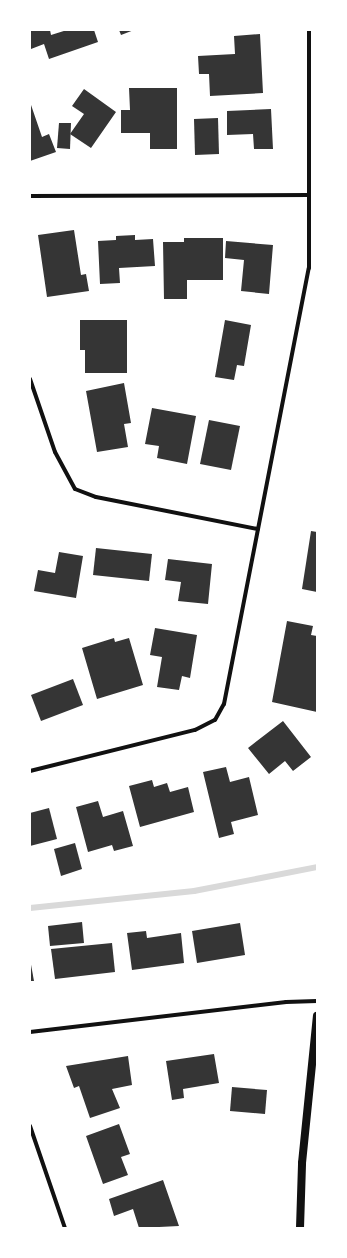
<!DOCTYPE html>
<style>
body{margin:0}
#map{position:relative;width:347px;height:1258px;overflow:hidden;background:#fff;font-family:Spectral,serif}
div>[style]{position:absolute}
.stream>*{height:6px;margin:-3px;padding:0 3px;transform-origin:3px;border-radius:3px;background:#d9d9d9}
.building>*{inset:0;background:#353535}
.minor>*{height:4px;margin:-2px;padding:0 2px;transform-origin:2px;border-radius:2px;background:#111}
.secondary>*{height:8px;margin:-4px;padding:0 4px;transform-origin:4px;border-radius:4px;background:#111}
span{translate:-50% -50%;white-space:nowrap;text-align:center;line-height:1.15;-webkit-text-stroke:3.5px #fff;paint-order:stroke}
.frame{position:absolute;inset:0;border:31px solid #fff;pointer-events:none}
</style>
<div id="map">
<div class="stream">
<div style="left:30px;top:908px;width:165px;rotate:-5.9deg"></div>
<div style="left:194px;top:891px;width:125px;rotate:-11deg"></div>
</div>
<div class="building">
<div style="clip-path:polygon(30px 30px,50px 30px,51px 35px,67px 30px,94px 30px,98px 42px,49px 59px,44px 44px,31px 49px)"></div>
<div style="clip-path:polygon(119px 30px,134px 30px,121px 35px)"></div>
<div style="clip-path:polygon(260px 34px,263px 93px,210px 96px,209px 74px,199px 74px,198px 56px,235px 54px,234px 36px)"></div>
<div style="clip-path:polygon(129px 88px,177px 88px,177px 149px,150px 149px,150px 133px,121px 133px,121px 110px,130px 110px)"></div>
<div style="clip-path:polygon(84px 89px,116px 112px,91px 148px,70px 134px,84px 114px,72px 106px)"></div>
<div style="clip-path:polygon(30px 102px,42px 137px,49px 134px,56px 152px,30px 161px)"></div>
<div style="clip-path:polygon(271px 109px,273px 149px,254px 149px,253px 134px,227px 135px,227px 111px)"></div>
<div style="clip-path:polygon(218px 118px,219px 154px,195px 155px,194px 119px)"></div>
<div style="clip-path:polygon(59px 123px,71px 123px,70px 149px,57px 148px)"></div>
<div style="clip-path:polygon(74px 230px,81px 275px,86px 274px,89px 291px,47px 297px,38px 235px)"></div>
<div style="clip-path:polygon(135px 235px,135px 240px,153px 239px,155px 266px,119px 268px,120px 283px,100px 284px,98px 241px,116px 240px,116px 236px)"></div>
<div style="clip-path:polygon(184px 238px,223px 238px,223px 280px,187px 280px,187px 299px,164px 299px,163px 242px,184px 242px)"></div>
<div style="clip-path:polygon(226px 241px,273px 245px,269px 294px,241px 291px,244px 260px,225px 258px)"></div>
<div style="clip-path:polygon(80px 320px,127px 320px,127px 373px,85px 373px,85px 350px,80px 350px)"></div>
<div style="clip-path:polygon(225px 320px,251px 325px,244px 366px,237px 365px,234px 380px,215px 377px)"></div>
<div style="clip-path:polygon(124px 383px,131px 423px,124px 424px,128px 447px,97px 452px,86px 391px)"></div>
<div style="clip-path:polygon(152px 408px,196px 416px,187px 464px,157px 458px,159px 446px,145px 444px)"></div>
<div style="clip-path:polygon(209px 420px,240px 426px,231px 470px,200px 464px)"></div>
<div style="clip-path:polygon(311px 531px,317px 532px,317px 592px,302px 589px)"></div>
<div style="clip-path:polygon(96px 548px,152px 554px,149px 581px,93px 575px)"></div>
<div style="clip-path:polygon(59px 552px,83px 556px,76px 598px,34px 591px,38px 570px,55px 573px)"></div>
<div style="clip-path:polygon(168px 559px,212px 564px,208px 604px,178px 601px,181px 582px,165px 580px)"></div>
<div style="clip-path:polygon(287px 621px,313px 626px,311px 635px,317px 636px,317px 712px,272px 702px)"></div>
<div style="clip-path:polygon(155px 628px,197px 635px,190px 678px,182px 676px,179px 690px,157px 687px,162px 657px,150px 655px)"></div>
<div style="clip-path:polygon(114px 638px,115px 642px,129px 638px,143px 685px,97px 699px,82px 648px)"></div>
<div style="clip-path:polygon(73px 679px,83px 705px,41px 721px,31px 695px)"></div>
<div style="clip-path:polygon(283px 721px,311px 757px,293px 771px,285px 761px,269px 774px,248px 748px)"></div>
<div style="clip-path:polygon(226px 767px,230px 782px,249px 777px,258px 815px,231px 822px,234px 834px,219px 838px,203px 772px)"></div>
<div style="clip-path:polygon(152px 780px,154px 787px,167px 783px,170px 792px,188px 787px,194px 812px,140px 827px,129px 786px)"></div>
<div style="clip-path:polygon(98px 801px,103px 817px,123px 811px,133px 846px,114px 851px,112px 845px,88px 852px,76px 807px)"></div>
<div style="clip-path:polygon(49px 808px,57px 839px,30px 846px,30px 813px)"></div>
<div style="clip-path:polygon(75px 843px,82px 869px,61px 876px,54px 849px)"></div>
<div style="clip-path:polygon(82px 922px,84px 943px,50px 946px,48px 926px)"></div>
<div style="clip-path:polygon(240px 923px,245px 955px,197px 963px,192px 931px)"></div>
<div style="clip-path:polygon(146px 931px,147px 938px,181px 933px,184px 963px,132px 970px,127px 933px)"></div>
<div style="clip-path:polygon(112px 943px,115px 972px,55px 979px,51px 949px)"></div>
<div style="clip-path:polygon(30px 959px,34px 981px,30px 981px)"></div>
<div style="clip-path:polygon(214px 1054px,219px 1083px,183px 1089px,184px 1098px,172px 1100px,166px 1061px)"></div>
<div style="clip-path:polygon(128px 1056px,132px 1085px,112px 1089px,120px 1108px,90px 1118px,79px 1086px,74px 1088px,66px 1066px)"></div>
<div style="clip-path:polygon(232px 1087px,267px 1090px,265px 1114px,230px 1111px)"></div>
<div style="clip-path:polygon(119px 1124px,130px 1154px,121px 1157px,128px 1175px,103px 1184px,86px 1136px)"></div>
<div style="clip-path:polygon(163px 1180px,179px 1226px,139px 1228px,133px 1209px,114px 1216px,109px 1199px)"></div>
</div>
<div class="minor">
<div style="left:30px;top:196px;width:279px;rotate:-0.2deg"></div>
<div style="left:30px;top:379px;width:77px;rotate:71.1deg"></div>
<div style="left:55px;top:452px;width:42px;rotate:61.6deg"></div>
<div style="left:75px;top:489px;width:22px;rotate:21deg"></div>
<div style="left:96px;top:497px;width:165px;rotate:11.2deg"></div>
<div style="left:30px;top:771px;width:170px;rotate:-14deg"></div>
<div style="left:195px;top:730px;width:22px;rotate:-27deg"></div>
<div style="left:215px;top:720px;width:18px;rotate:-61deg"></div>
<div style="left:224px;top:704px;width:444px;rotate:-79deg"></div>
<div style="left:309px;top:268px;width:238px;rotate:-90deg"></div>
<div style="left:30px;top:1032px;width:258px;rotate:-6.7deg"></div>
<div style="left:286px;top:1002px;width:31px;rotate:-2deg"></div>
<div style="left:30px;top:1126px;width:108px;rotate:71.1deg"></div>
</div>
<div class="secondary">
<div style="left:300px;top:1228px;width:65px;rotate:-88.2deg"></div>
<div style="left:302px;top:1163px;width:148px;rotate:-84.2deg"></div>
</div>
<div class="frame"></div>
</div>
